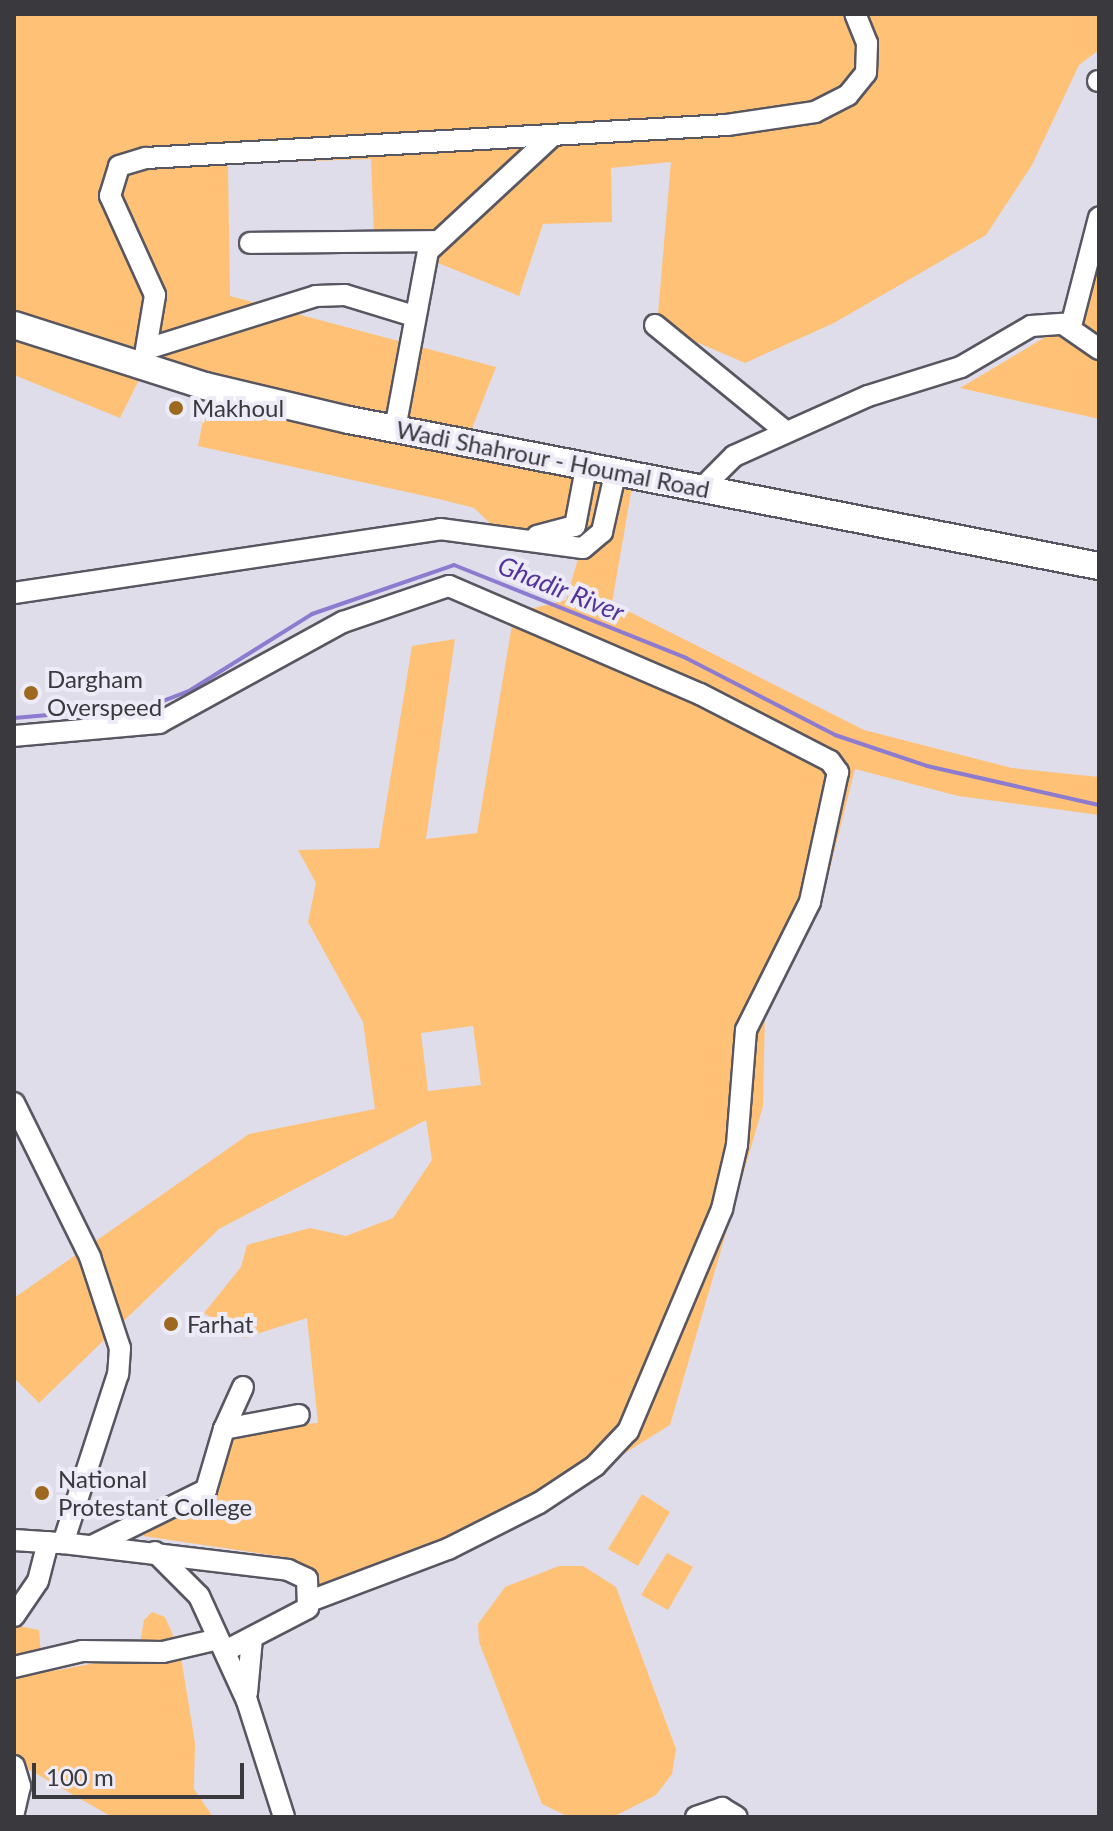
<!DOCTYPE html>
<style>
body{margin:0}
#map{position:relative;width:1113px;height:1831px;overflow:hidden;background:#dfddea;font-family:Lato,sans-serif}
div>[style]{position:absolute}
.green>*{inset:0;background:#fec176}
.stream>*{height:4px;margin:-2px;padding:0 2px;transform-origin:2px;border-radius:2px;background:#8c7bcf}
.roads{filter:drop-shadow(2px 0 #585761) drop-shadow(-2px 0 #585761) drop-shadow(0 2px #585761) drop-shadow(0 -2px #585761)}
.minor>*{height:20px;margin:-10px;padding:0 10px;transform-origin:10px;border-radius:10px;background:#fff}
.major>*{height:26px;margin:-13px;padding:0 13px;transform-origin:13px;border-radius:13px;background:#fff}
.dots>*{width:22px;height:22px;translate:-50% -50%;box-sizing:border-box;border:4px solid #ecebf7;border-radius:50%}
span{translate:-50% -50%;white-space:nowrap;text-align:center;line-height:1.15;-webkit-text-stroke:8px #ecebf7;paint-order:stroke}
.poi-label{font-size:24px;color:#39393e}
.left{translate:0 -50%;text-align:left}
.street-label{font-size:24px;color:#39393e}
.water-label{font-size:26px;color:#533599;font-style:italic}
.frame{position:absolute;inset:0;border:16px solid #39393e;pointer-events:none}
.scale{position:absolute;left:32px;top:1763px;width:212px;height:36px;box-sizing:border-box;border:4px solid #39393e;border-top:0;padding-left:10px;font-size:24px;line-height:28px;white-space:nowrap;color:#39393e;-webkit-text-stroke:6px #ecebf7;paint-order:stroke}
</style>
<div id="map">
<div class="green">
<div style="clip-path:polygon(evenodd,14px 14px,1099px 14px,1099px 50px,1079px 65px,1032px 165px,986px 235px,834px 323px,745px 363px,657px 325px,671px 162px,611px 168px,612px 222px,543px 224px,519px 296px,374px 237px,371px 159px,228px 164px,230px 296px,496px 367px,469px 436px,633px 481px,612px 603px,864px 730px,1012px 768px,1099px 777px,1099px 815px,958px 796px,855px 769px,820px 908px,765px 1010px,763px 1106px,670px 1425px,495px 1534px,329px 1604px,292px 1558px,143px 1536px,149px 1524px,208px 1495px,225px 1430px,318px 1423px,307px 1318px,244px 1338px,204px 1313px,241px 1267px,247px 1245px,310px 1228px,346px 1236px,393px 1218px,432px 1160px,426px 1120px,219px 1229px,39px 1403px,14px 1378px,14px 1298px,249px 1134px,375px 1109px,363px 1022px,308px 922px,316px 883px,298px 850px,379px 848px,412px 646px,455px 639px,426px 839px,477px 833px,514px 613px,566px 600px,583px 542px,492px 525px,474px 508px,443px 500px,198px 446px,208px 396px,141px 376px,120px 418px,14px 375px,14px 14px,473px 1026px,481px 1085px,428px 1091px,421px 1033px,473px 1026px)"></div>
<div style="clip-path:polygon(1099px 252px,1099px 419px,960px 388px,1074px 320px)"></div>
<div style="clip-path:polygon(642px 1494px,670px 1512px,638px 1566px,608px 1549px)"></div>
<div style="clip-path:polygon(667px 1553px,693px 1567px,668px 1610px,641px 1595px)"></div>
<div style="clip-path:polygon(559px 1566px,583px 1566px,616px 1587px,676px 1749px,672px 1774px,656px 1795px,617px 1815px,569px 1817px,542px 1804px,479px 1642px,478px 1624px,505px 1587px)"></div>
<div style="clip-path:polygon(152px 1612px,165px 1617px,180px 1651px,195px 1743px,194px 1789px,213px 1817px,112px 1817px,14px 1761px,14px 1625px,39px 1630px,42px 1668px,53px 1671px,138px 1655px,144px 1620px)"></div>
</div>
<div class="stream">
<div style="left:14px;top:718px;width:137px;rotate:-5deg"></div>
<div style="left:150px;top:706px;width:42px;rotate:-21deg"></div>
<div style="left:189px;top:691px;width:145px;rotate:-32deg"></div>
<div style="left:312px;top:614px;width:150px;rotate:-19deg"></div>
<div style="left:454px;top:565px;width:250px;rotate:21.8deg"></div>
<div style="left:686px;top:658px;width:168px;rotate:27.3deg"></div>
<div style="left:835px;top:735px;width:97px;rotate:18.6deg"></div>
<div style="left:927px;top:766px;width:176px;rotate:12.8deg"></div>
</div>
<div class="roads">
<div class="minor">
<div style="left:1098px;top:81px;width:1px"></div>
<div style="left:250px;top:243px;width:185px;rotate:-0.6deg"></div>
<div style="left:655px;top:325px;width:169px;rotate:39.2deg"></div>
<div style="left:1071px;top:326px;width:112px;rotate:-75.5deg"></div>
<div style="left:150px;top:348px;width:174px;rotate:-17.4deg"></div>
<div style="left:316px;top:296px;width:29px;rotate:-2deg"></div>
<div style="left:345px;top:295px;width:69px;rotate:16.9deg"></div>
<div style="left:143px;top:367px;width:73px;rotate:-80.5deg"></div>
<div style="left:155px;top:295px;width:109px;rotate:-114.4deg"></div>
<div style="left:110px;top:196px;width:31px;rotate:-73deg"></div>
<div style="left:119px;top:166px;width:28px;rotate:-17deg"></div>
<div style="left:146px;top:158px;width:582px;rotate:-3.25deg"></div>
<div style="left:727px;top:125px;width:89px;rotate:-8.4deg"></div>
<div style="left:815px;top:112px;width:37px;rotate:-27deg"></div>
<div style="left:848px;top:95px;width:28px;rotate:-51deg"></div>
<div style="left:866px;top:73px;width:30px;rotate:-88deg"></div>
<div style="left:867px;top:43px;width:31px;rotate:-112deg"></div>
<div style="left:395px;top:429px;width:181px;rotate:-79.5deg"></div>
<div style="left:428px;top:251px;width:166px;rotate:-42.8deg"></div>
<div style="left:703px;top:487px;width:44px;rotate:-45deg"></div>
<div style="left:734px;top:456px;width:147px;rotate:-24.1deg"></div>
<div style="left:868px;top:396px;width:97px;rotate:-17.3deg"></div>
<div style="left:961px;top:367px;width:81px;rotate:-30.4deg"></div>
<div style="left:1031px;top:326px;width:32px;rotate:-4deg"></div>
<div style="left:1063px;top:324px;width:44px;rotate:34.8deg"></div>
<div style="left:537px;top:536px;width:39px;rotate:-15deg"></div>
<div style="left:575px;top:526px;width:64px;rotate:-79.2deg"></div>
<div style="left:14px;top:593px;width:431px;rotate:-8.5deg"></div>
<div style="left:440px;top:529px;width:144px;rotate:7.6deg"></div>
<div style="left:583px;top:548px;width:25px;rotate:-40deg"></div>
<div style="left:602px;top:532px;width:64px;rotate:-77.3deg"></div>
<div style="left:14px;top:736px;width:146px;rotate:-5.1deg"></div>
<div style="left:159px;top:723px;width:210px;rotate:-28.8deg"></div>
<div style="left:343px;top:622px;width:112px;rotate:-18.8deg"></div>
<div style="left:449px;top:586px;width:273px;rotate:23.3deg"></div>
<div style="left:700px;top:694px;width:146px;rotate:27.3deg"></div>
<div style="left:830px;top:761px;width:14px;rotate:54deg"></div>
<div style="left:838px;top:772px;width:133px;rotate:102.2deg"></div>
<div style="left:810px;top:902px;width:143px;rotate:116.6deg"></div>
<div style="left:746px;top:1030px;width:115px;rotate:94.5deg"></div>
<div style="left:737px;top:1145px;width:66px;rotate:103.2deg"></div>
<div style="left:722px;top:1209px;width:241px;rotate:112.9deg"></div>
<div style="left:628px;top:1431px;width:48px;rotate:133.3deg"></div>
<div style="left:595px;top:1466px;width:67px;rotate:146.5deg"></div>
<div style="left:539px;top:1503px;width:102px;rotate:153.2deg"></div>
<div style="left:448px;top:1549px;width:145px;rotate:159.4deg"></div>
<div style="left:14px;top:1103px;width:172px;rotate:63.7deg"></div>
<div style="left:90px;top:1257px;width:96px;rotate:71.8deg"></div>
<div style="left:120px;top:1348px;width:26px;rotate:94deg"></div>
<div style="left:118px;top:1374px;width:178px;rotate:108deg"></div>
<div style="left:63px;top:1543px;width:227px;rotate:6.8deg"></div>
<div style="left:288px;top:1570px;width:21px;rotate:25deg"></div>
<div style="left:307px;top:1579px;width:29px;rotate:88deg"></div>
<div style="left:308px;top:1608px;width:93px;rotate:152.6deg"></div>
<div style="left:224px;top:1429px;width:46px;rotate:-65.7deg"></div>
<div style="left:14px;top:1540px;width:45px;rotate:3.8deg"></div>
<div style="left:94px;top:1545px;width:125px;rotate:-26.2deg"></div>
<div style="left:206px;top:1490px;width:64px;rotate:-73.6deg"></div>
<div style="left:224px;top:1429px;width:76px;rotate:-10.6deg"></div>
<div style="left:155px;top:1552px;width:62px;rotate:45deg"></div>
<div style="left:199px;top:1596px;width:115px;rotate:65.4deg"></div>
<div style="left:247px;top:1701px;width:122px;rotate:72.3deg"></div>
<div style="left:14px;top:1616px;width:42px;rotate:-55.6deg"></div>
<div style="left:38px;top:1581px;width:40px;rotate:-75.6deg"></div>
<div style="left:14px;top:1667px;width:70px;rotate:-13.2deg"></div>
<div style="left:82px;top:1651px;width:81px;rotate:0.7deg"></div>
<div style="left:163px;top:1652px;width:57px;rotate:-13.1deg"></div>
<div style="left:247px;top:1693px;width:55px;rotate:-84.8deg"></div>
<div style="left:14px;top:1766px;width:21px;rotate:73deg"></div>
<div style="left:20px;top:1786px;width:27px;rotate:103deg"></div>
<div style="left:696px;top:1817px;width:28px;rotate:-19deg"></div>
<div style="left:722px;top:1808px;width:17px;rotate:31deg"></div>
</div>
<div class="major">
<div style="left:14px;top:325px;width:201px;rotate:17.7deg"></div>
<div style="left:205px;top:386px;width:148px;rotate:13.3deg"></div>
<div style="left:349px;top:420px;width:764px;rotate:11.02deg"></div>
</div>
</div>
<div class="dots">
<div style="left:176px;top:408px;background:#9d6920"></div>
<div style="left:31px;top:693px;background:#9d6920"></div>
<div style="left:171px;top:1324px;background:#9d6920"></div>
<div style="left:42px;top:1493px;background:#9d6920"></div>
</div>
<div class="poi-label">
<span class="left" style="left:192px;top:408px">Makhoul</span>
<span class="left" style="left:47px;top:693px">Dargham<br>Overspeed</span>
<span class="left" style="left:187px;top:1324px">Farhat</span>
<span class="left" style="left:58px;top:1493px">National<br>Protestant College</span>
</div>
<div class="street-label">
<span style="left:553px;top:459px;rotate:11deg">Wadi Shahrour - Houmal Road</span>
</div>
<div class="water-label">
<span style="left:561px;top:589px;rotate:22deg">Ghadir River</span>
</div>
<div class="frame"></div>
<div class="scale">100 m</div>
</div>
